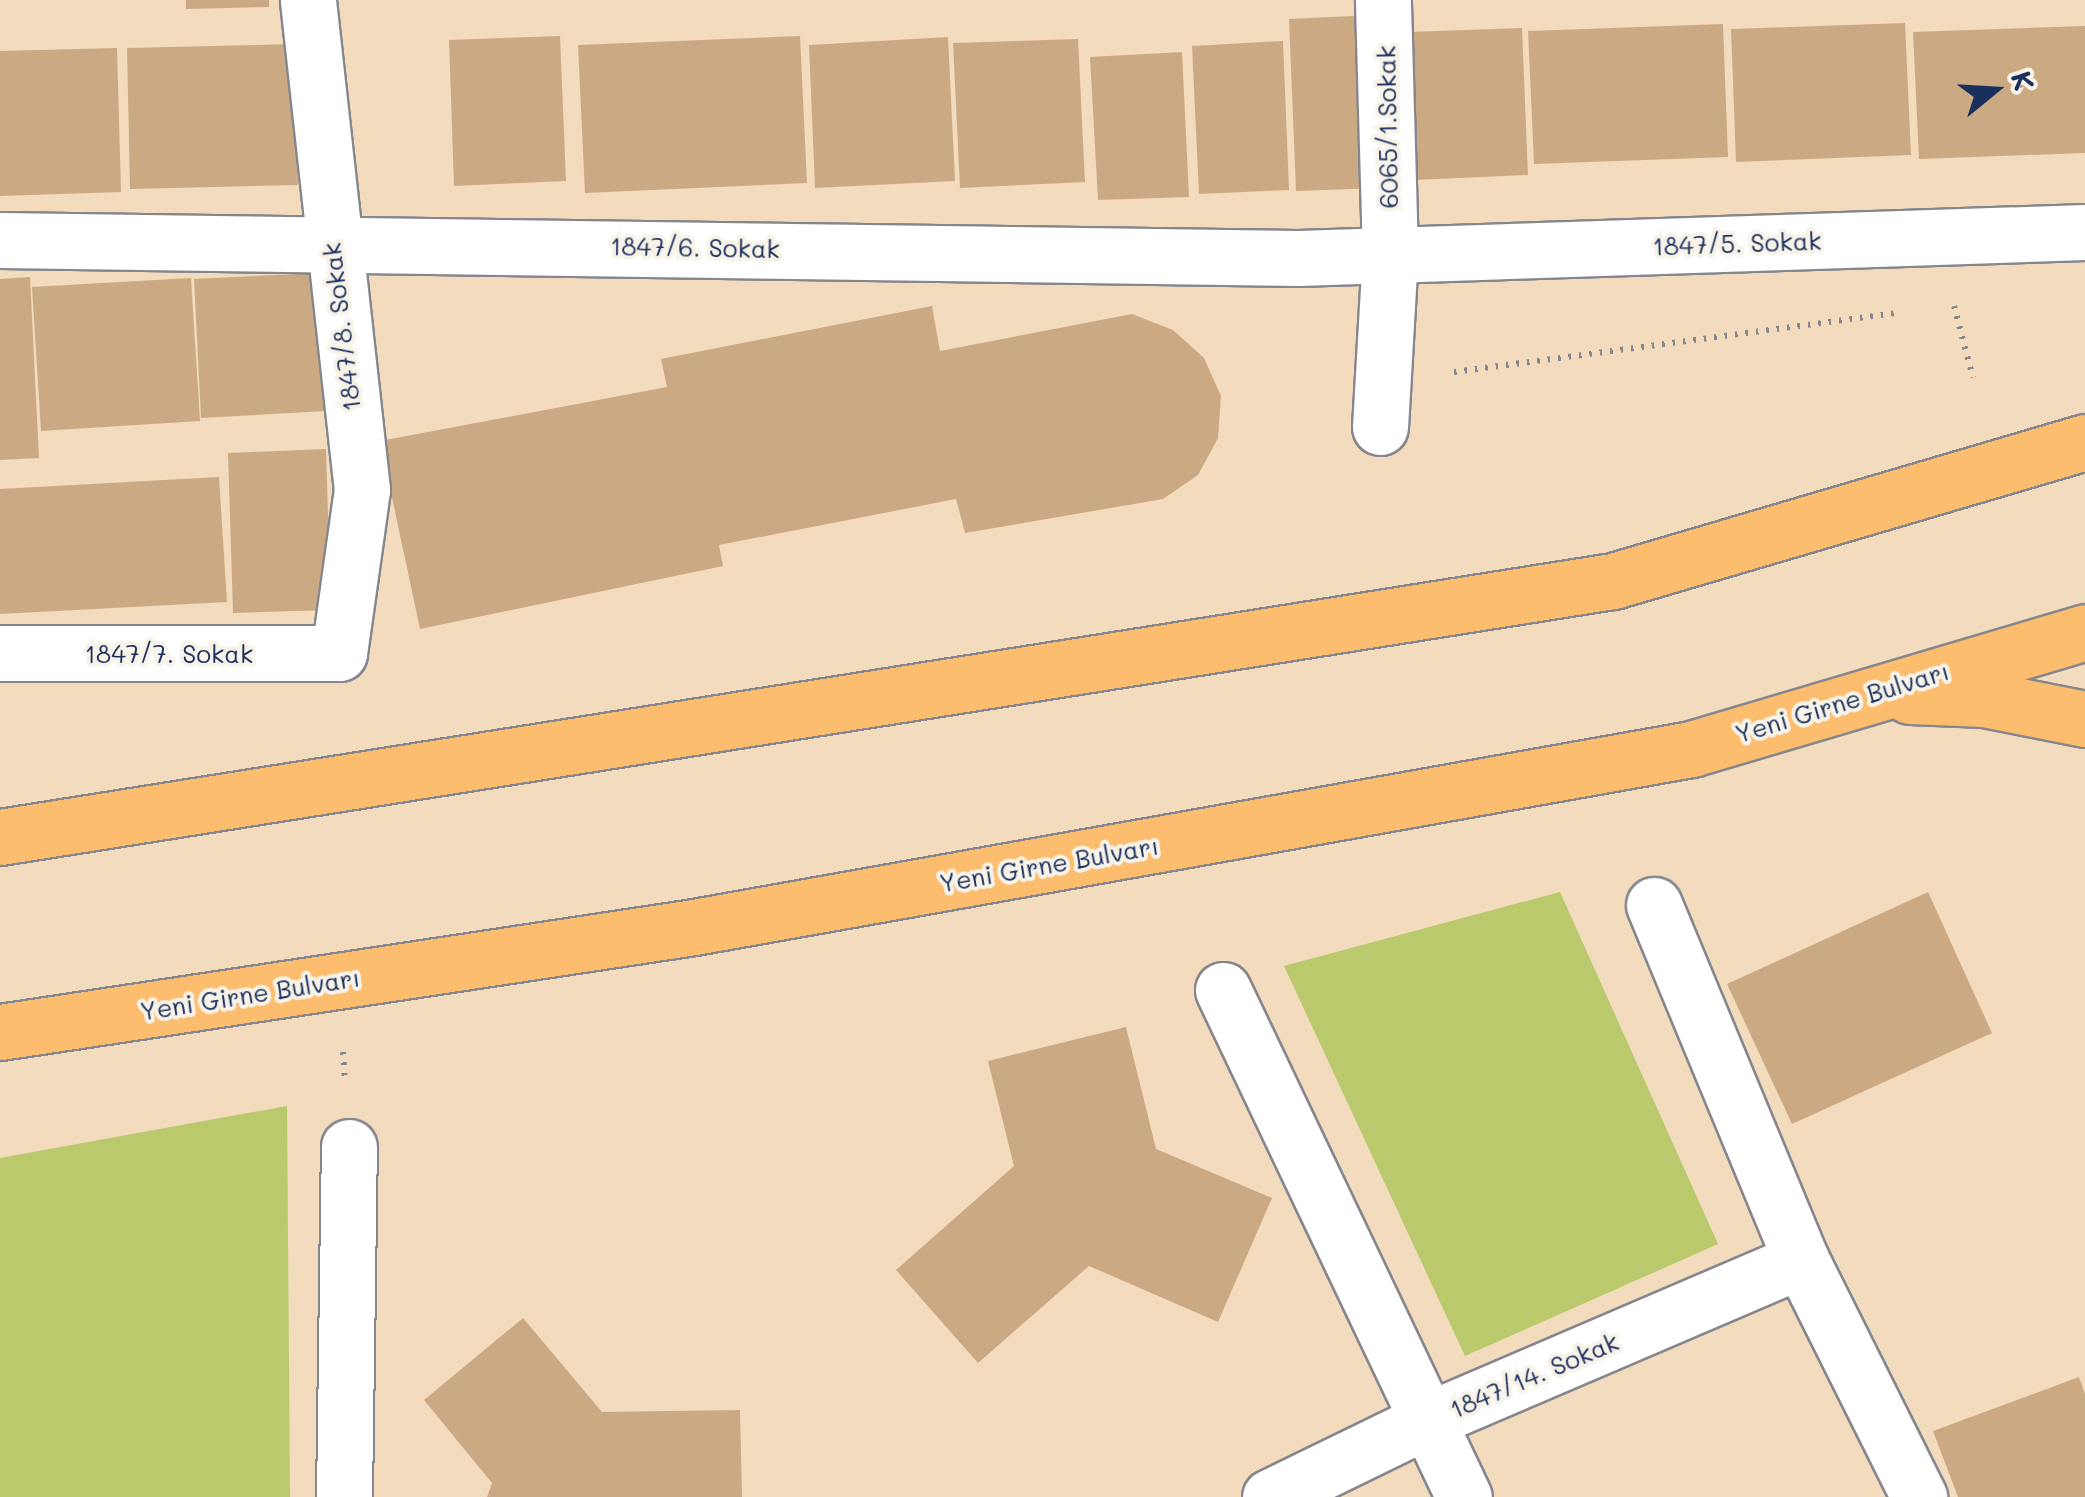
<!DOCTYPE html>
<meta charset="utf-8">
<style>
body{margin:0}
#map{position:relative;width:2085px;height:1497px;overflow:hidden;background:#f2dcbd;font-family:Mali,sans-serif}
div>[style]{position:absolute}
.green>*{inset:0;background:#bac96b}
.building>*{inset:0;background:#cbaa83}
.path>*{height:6px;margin-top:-3px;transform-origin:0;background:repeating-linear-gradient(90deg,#86868e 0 2.5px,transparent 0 10.5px)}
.roads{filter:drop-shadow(2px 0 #86868e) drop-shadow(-2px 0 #86868e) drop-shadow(0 2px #86868e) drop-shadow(0 -2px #86868e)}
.minor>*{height:55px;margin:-27.5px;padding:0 27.5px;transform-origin:27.5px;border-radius:27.5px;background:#fff}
.major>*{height:55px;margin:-27.5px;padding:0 27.5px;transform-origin:27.5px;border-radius:27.5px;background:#fcbd6f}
span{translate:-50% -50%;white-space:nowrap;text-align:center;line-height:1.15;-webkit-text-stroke:8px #f7f3e8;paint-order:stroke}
.street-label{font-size:25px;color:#1b2f5e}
.north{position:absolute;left:1945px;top:40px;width:100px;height:100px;-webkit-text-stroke:8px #f7f3e8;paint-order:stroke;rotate:72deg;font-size:28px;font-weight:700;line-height:40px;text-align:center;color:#1b2f5e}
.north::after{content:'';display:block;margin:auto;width:35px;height:45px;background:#1b2f5e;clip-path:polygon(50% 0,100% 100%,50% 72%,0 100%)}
</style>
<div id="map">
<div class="green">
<div style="clip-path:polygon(1560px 892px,1718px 1244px,1465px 1356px,1284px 966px)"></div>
<div style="clip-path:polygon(287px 1106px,290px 1497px,0 1497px,0 1158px)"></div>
</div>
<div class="building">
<div style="clip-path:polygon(186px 0,269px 0,269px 7px,186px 9px)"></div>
<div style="clip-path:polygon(1373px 15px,1381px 188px,1296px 191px,1289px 19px)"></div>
<div style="clip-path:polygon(1905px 23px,1911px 155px,1736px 162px,1731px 29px)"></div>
<div style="clip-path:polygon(1723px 24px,1728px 157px,1534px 164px,1528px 31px)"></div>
<div style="clip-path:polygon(2085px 26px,2085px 153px,1919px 159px,1913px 32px)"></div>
<div style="clip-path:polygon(1522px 28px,1528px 175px,1414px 180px,1409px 32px)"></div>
<div style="clip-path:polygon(560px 36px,566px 181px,454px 186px,449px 40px)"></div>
<div style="clip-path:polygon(800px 36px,807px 183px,585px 193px,578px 45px)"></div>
<div style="clip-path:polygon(948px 37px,955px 181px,815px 188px,809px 45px)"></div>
<div style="clip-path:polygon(1078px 39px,1085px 182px,960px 188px,953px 43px)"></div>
<div style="clip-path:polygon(1283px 41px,1289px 190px,1199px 194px,1192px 46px)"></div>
<div style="clip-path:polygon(294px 44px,298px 185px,130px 189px,127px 48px)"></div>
<div style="clip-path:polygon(117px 48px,121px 192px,0 196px,0 51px)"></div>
<div style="clip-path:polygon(1182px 52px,1189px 197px,1098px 200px,1090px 57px)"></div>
<div style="clip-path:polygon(317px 273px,325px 411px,201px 418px,194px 279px)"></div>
<div style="clip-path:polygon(30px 277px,39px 458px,0 460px,0 279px)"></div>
<div style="clip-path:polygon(191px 278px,200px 421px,41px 431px,32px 287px)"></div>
<div style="clip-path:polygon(932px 306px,940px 351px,1132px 314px,1173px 330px,1204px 358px,1221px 396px,1218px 438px,1198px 475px,1163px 499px,965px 533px,956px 499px,719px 545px,723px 566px,420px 629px,380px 441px,667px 387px,661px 359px)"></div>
<div style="clip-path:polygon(326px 449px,331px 610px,233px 613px,228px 453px)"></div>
<div style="clip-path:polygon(219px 477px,227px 602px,0 614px,0 489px)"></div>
<div style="clip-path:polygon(1928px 892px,1992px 1033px,1792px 1124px,1727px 984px)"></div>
<div style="clip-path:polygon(1126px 1027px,1156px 1149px,1272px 1198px,1218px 1322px,1089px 1266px,978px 1363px,896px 1270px,1014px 1166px,988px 1061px)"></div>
<div style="clip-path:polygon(523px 1318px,602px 1412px,740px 1410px,742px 1497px,487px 1497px,492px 1483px,424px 1400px)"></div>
<div style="clip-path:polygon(2079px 1377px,2085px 1394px,2085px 1497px,1958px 1497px,1933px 1431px)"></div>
</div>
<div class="path">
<div style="left:1954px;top:306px;width:74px;rotate:75.2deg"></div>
<div style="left:1454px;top:372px;width:447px;rotate:-7.6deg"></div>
<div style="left:343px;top:1052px;width:27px;rotate:86deg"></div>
</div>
<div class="roads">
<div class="minor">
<div style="left:0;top:240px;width:1298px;rotate:0.79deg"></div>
<div style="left:1298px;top:258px;width:787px;rotate:-1.89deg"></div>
<div style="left:1380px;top:427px;width:173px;rotate:-86.7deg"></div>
<div style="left:1390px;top:254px;width:254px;rotate:-91.6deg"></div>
<div style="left:0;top:653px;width:339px"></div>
<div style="left:339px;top:653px;width:165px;rotate:-82deg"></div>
<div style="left:362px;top:490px;width:493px;rotate:-96.3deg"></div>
<div style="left:1654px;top:905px;width:384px;rotate:67.5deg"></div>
<div style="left:1801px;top:1260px;width:265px;rotate:63.5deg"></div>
<div style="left:1223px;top:990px;width:561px;rotate:64.58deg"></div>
<div style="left:344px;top:1497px;width:350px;rotate:-89.2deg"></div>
<div style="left:1270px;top:1497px;width:176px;rotate:-26deg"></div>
<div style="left:1428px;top:1420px;width:406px;rotate:-23.2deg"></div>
</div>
<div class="major">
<div style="left:1910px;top:696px;width:74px;rotate:2.3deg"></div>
<div style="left:1984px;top:699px;width:103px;rotate:11.2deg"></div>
<div style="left:0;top:837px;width:1633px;rotate:-9.02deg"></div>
<div style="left:1613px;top:581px;width:492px;rotate:-16.4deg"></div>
<div style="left:0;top:1032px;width:702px;rotate:-8.6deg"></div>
<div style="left:694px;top:927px;width:1013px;rotate:-10.12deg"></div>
<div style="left:1691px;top:749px;width:411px;rotate:-16.5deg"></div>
</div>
</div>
<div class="street-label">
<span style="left:1387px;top:127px;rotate:-91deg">6065/1.Sokak</span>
<span style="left:1737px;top:243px;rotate:-2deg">1847/5. Sokak</span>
<span style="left:695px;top:247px;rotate:1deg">1847/6. Sokak</span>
<span style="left:341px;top:327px;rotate:-97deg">1847/8. Sokak</span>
<span style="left:169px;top:653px">1847/7. Sokak</span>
<span style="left:1842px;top:702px;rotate:-17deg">Yeni Girne Bulvarı</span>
<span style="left:1049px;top:864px;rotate:-10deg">Yeni Girne Bulvarı</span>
<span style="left:250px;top:994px;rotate:-9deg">Yeni Girne Bulvarı</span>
<span style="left:1534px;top:1375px;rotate:-23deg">1847/14. Sokak</span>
</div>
<div class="north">K</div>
</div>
